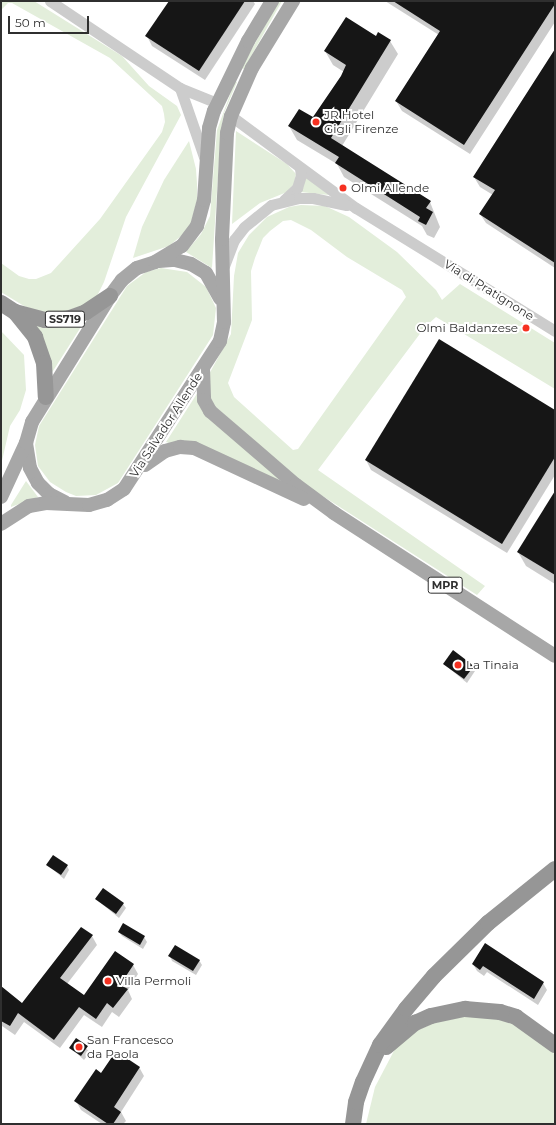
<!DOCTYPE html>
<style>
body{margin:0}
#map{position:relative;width:556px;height:1125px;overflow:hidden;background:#fff;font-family:Montserrat,sans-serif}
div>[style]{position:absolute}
.green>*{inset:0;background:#e3eedb}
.shadow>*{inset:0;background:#0003}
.building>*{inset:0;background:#161616}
.minor>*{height:11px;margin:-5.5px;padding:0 5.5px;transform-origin:5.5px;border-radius:5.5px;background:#ccc}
.major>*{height:14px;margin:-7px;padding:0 7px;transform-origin:7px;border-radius:7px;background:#a7a7a7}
.highway>*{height:16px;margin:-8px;padding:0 8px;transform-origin:8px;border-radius:8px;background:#969696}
.dots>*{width:11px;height:11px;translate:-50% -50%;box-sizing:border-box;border:2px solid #fff;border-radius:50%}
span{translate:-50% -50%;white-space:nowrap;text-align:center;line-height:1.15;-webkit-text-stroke:4px #fff;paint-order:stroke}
.shield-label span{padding:1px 3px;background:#fff;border:1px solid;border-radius:3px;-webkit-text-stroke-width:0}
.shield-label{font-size:11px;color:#2f2f2f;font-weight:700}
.poi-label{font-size:12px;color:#2f2f2f}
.left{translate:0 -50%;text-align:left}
.right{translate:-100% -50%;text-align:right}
.street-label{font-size:12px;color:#2f2f2f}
.frame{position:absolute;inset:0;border:2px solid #2f2f2f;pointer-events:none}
.scale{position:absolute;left:8px;top:16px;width:81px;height:18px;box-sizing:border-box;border:2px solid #2f2f2f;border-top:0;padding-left:5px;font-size:12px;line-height:14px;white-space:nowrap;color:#2f2f2f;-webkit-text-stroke:3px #fff;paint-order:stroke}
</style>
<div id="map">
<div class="green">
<div style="clip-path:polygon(1px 1px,34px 1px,122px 56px,149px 86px,177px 106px,181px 115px,126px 217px,104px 282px,97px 296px,85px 305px,59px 313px,46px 314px,24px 306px,1px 292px,1px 263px,19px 276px,29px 279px,36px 279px,51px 273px,100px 219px,162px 132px,165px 122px,164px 114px,162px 106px,110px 58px,12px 3px,8px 3px,1px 10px)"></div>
<div style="clip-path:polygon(279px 1px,282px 1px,244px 69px,241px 68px)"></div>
<div style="clip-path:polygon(235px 81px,237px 82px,224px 113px,221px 130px,212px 268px,186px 252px,201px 234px,210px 216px,217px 130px)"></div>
<div style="clip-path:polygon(236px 131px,287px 164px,296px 174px,294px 184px,287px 192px,260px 203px,232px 224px)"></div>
<div style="clip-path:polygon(189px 141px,196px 169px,197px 184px,197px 200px,191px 223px,187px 231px,169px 246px,133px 258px,142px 227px,164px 180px)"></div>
<div style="clip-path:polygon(306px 178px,307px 178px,329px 195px,300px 192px)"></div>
<div style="clip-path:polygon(evenodd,301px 205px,325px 206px,349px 217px,397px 252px,436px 290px,442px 300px,460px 284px,555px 343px,555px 389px,436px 317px,425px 327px,318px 470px,485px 586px,477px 595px,307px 486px,211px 403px,208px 376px,231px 334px,234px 276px,238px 253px,249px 235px,267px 217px,289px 207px,301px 205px,291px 220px,311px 230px,347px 257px,402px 290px,406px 297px,298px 449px,293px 450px,234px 397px,228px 383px,252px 320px,251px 271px,255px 258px,263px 238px,270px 231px,283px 221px,291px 220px)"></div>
<div style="clip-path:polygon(161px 268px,187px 272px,206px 287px,216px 308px,213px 335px,118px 483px,96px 495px,76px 496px,66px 492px,50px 482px,38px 466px,35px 445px,39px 426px,127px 286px,146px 272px)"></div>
<div style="clip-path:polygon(86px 319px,53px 371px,52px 372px,33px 322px)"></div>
<div style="clip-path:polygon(1px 331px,24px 355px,26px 390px,20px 410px,10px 426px,1px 465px)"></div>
<div style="clip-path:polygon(198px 392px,296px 489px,166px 442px)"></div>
<div style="clip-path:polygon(26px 481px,38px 497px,11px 507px,11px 505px)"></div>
<div style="clip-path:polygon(466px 1016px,498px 1019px,513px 1024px,541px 1041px,553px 1052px,555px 1056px,555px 1124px,366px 1124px,375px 1087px,396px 1047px,418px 1030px,434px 1023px)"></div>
</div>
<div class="shadow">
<div style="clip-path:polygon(170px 1px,253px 1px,255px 4px,205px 80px,152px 46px,147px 36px)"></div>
<div style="clip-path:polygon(385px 1px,555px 1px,555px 22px,470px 154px,402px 111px,396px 101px,439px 35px)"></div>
<div style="clip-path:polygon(376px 37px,390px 41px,398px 54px,342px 146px,430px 202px,440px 227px,434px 238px,427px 235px,422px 226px,344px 177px,337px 164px,297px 140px,289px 126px,313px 118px,344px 72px,333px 65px,325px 51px)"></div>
<div style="clip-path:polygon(555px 51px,555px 268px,486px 223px,480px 214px,493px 195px,480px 187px,474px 177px)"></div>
<div style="clip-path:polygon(555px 411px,555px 475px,507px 553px,371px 470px,366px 460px)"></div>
<div style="clip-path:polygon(555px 493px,555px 584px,526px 566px,518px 552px)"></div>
<div style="clip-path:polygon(444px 664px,473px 666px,475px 671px,467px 683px)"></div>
<div style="clip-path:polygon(48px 865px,67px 866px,69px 870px,64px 879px)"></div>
<div style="clip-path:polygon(96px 899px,123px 904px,126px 908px,119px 918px)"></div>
<div style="clip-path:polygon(119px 932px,144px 937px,147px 942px,143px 949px,122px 936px)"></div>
<div style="clip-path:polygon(92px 936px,97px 945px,67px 984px,84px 996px,133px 965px,138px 974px,128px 990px,132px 999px,119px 1017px,112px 1012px,102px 1027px,84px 1015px,60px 1048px,24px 1022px,15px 1035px,2px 1026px,1px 991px,22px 1004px)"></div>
<div style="clip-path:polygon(485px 945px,543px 983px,547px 990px,538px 1005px,487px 972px,484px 976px,477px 971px,473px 964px)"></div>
<div style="clip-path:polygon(170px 956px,199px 960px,202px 965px,196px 975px,172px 961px)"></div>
<div style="clip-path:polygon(76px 1040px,90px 1052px,84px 1060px,71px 1048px)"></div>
<div style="clip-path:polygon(139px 1067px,144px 1076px,121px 1112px,126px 1121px,123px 1124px,102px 1124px,81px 1110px,76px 1101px,102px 1074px)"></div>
</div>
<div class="building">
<div style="clip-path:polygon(169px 1px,245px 1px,199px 71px,145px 36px)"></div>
<div style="clip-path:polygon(393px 1px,555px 1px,555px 4px,464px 145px,395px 101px,440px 31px)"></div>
<div style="clip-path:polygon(346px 17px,376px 36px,378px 32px,391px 40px,331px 138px,431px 201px,426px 208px,433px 212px,426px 225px,418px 221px,420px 217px,335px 163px,339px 157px,288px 126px,299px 109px,313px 117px,341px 76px,346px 65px,324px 51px)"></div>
<div style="clip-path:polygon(555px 49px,555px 263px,479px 214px,495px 190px,473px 177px)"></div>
<div style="clip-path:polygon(439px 339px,555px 410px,555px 457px,502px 544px,365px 460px)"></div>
<div style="clip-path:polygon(555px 491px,555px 575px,517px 552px)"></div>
<div style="clip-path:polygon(453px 650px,474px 666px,464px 679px,443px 664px)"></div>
<div style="clip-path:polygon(53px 855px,68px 865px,61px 875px,46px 865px)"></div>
<div style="clip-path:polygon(103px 888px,124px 903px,116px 914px,95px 899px)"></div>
<div style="clip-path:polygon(123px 923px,145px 936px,140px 945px,118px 932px)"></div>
<div style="clip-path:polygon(81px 927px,93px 935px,60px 978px,84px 995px,115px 951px,134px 964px,120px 985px,128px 989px,113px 1008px,107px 1003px,96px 1019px,79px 1007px,54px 1040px,18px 1013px,10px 1026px,1px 1021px,1px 986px,22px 1003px)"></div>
<div style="clip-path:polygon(485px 943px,544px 982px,534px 999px,483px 966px,480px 970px,472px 964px)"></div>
<div style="clip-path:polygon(175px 945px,200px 960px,193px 971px,168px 956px)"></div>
<div style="clip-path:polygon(76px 1038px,88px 1046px,81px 1056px,69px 1048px)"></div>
<div style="clip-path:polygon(116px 1051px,140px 1067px,114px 1107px,121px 1112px,113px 1124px,108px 1124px,74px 1101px,96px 1069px,101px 1073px)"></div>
</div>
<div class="minor">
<div style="left:50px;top:1px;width:156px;rotate:33.8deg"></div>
<div style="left:180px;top:88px;width:40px;rotate:22deg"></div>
<div style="left:180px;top:88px;width:73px;rotate:70.8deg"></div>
<div style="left:231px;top:116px;width:155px;rotate:36.4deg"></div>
<div style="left:356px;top:208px;width:234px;rotate:31.7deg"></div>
<div style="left:284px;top:200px;width:18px;rotate:-43deg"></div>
<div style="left:297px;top:188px;width:14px;rotate:-73deg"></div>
<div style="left:301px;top:175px;width:6px;rotate:-99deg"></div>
<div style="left:224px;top:266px;width:28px;rotate:-69deg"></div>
<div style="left:234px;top:240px;width:16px;rotate:-52deg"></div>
<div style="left:244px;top:227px;width:35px;rotate:-39deg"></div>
<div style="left:271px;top:205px;width:29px;rotate:-14deg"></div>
<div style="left:299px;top:198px;width:14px"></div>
<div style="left:313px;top:198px;width:34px;rotate:12deg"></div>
</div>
<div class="major">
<div style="left:159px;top:261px;width:16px;rotate:-4deg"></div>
<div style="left:175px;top:260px;width:16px;rotate:14deg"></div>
<div style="left:191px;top:264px;width:17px;rotate:31deg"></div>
<div style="left:206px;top:273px;width:29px;rotate:61deg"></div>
<div style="left:203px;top:368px;width:32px;rotate:88deg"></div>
<div style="left:204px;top:400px;width:13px;rotate:61deg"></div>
<div style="left:210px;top:411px;width:113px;rotate:40.7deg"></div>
<div style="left:296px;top:485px;width:47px;rotate:36.4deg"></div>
<div style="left:334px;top:513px;width:263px;rotate:32.9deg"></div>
<div style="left:26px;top:443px;width:25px;rotate:81deg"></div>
<div style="left:30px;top:468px;width:17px;rotate:62deg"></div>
<div style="left:38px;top:483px;width:16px;rotate:45deg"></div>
<div style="left:49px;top:494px;width:18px;rotate:27deg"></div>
<div style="left:145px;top:465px;width:24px;rotate:-35deg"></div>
<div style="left:165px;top:451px;width:16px;rotate:-15deg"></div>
<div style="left:180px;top:447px;width:14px;rotate:4deg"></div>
<div style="left:194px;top:448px;width:121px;rotate:24.9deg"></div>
<div style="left:1px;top:497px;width:60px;rotate:-65.2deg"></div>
<div style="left:26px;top:443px;width:22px;rotate:-74deg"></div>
<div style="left:32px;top:422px;width:148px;rotate:-58.2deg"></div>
<div style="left:110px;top:296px;width:20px;rotate:-53deg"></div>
<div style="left:122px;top:280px;width:19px;rotate:-39deg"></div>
<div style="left:137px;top:268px;width:19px;rotate:-18deg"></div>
<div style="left:155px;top:262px;width:31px;rotate:-31deg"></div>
<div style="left:182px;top:246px;width:25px;rotate:-53deg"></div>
<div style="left:197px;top:226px;width:27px;rotate:-75deg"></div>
<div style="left:204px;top:200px;width:72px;rotate:-86deg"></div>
<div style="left:209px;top:128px;width:18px;rotate:-74deg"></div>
<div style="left:214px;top:111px;width:78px;rotate:-64.1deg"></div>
<div style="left:248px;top:41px;width:47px;rotate:-59deg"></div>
<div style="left:1px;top:524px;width:33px;rotate:-33deg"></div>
<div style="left:29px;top:506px;width:17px;rotate:-10deg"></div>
<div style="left:46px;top:503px;width:43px;rotate:2.7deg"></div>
<div style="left:89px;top:505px;width:19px;rotate:-16deg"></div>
<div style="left:107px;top:500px;width:20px;rotate:-33deg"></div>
<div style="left:124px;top:489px;width:176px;rotate:-57deg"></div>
<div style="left:220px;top:341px;width:19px;rotate:-78deg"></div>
<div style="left:224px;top:322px;width:83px;rotate:-91.4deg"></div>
<div style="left:222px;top:239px;width:106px;rotate:-87.3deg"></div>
<div style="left:227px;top:133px;width:17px;rotate:-77deg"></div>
<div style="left:231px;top:116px;width:52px;rotate:-66.4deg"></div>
<div style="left:252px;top:68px;width:79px;rotate:-58.5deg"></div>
</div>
<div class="highway">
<div style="left:1px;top:303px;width:17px;rotate:33deg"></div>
<div style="left:15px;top:312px;width:31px;rotate:15deg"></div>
<div style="left:45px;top:320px;width:22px;rotate:-3deg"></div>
<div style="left:67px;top:319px;width:20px;rotate:-20deg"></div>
<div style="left:86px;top:312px;width:29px;rotate:-34deg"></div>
<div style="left:15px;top:312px;width:32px;rotate:51deg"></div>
<div style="left:35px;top:337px;width:28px;rotate:71deg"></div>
<div style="left:44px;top:363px;width:34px;rotate:87deg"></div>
<div style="left:386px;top:1047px;width:38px;rotate:-40deg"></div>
<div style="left:415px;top:1023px;width:17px;rotate:-24deg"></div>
<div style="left:431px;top:1016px;width:35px;rotate:-12deg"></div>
<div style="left:465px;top:1009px;width:35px;rotate:5deg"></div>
<div style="left:500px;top:1012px;width:17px;rotate:17deg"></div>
<div style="left:516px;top:1017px;width:48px;rotate:35.7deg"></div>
<div style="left:353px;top:1124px;width:22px;rotate:-82deg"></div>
<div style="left:356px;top:1102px;width:21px;rotate:-71deg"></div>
<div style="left:363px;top:1082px;width:41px;rotate:-65.3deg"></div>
<div style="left:380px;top:1045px;width:44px;rotate:-54.2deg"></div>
<div style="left:406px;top:1009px;width:43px;rotate:-49.7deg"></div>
<div style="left:434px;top:976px;width:76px;rotate:-44.5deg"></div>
<div style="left:488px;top:923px;width:86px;rotate:-38.9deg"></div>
</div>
<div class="dots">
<div style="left:316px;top:122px;background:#f63121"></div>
<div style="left:343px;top:188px;background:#f63121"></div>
<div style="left:526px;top:328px;background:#f63121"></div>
<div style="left:458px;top:665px;background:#f63121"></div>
<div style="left:108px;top:981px;background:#f63121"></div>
<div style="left:79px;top:1047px;background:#f63121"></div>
</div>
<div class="shield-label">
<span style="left:65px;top:319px">SS719</span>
<span style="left:445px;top:585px">MPR</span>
</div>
<div class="poi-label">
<span class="left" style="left:324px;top:122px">JR Hotel<br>Gigli Firenze</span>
<span class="left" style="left:351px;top:188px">Olmi Allende</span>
<span class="right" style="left:518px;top:328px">Olmi Baldanzese</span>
<span class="left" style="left:466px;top:665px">La Tinaia</span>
<span class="left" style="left:116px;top:981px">Villa Permoli</span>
<span class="left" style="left:87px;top:1047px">San Francesco<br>da Paola</span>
</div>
<div class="street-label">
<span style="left:489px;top:290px;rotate:32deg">Via di Pratignone</span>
<span style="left:166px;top:425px;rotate:-57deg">Via Salvador Allende</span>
</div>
<div class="frame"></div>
<div class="scale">50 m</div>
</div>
